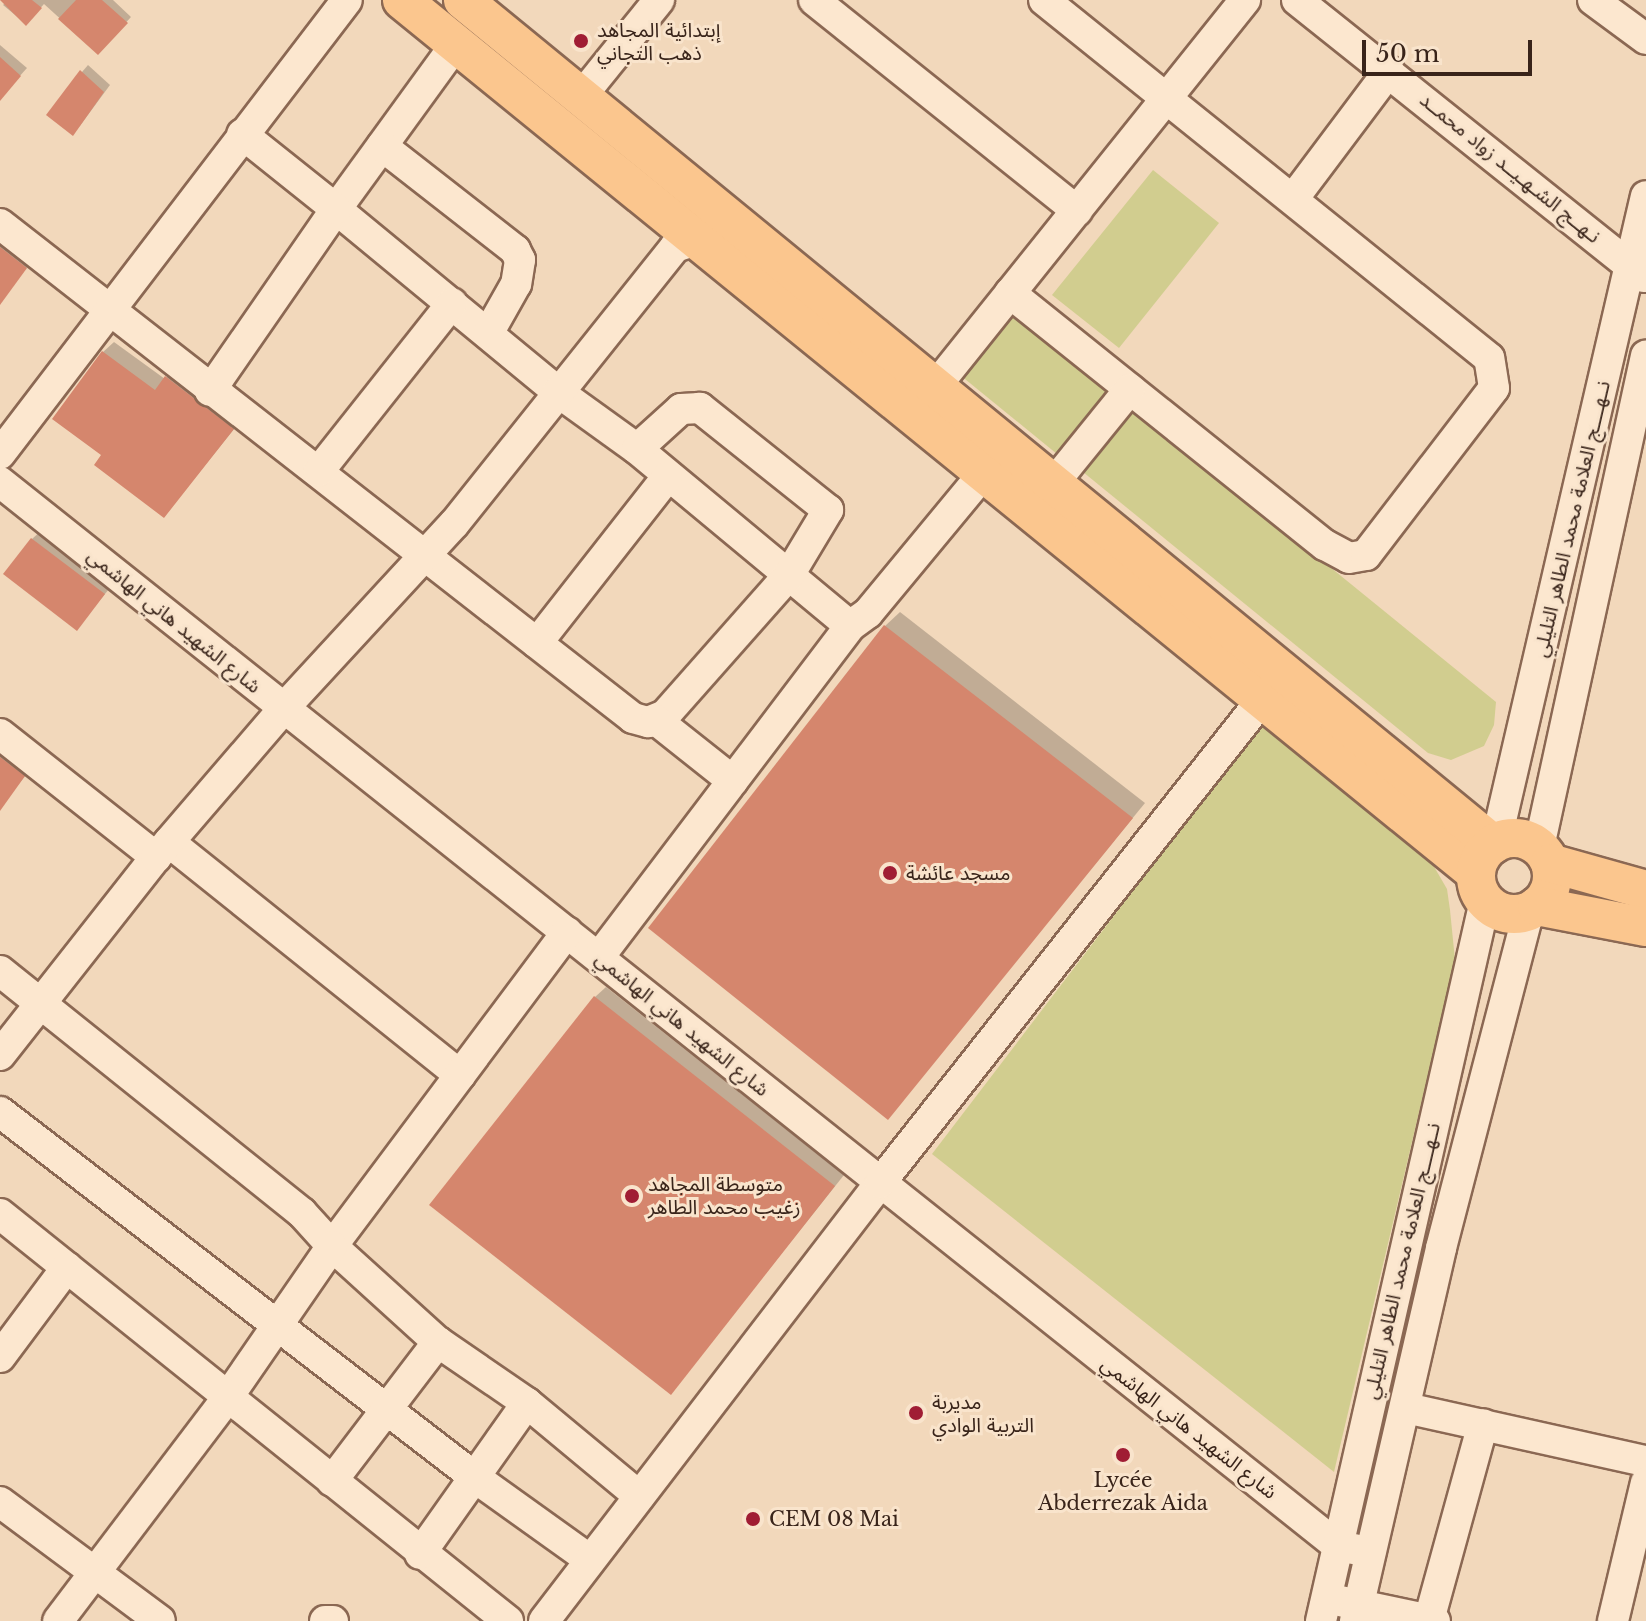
<!DOCTYPE html>
<meta charset="utf-8">
<style>
body{margin:0}
#map{position:relative;width:1646px;height:1621px;overflow:hidden;background:#f2d8bb;font-family:"Libre Baskerville","Noto Sans Arabic",serif}
div>[style]{position:absolute}
.green>*{inset:0;background:#d1cd8f}
.shadow>*{inset:0;background:#0003}
.building>*{inset:0;background:#d5866d}
.roads{filter:drop-shadow(2px 0 #8b6853) drop-shadow(-2px 0 #8b6853) drop-shadow(0 2px #8b6853) drop-shadow(0 -2px #8b6853)}
.minor>*{height:30px;margin:-15px;padding:0 15px;transform-origin:15px;border-radius:15px;background:#fce7cf}
.major>*{height:38px;margin:-19px;padding:0 19px;transform-origin:19px;border-radius:19px;background:#fbc68e}
.major>.ring{margin:-19px;padding:0;box-sizing:content-box;background:none;border:38px solid #fbc68e;border-radius:50%}
.dots>*{width:22px;height:22px;translate:-50% -50%;box-sizing:border-box;border:4px solid #f9e4cc;border-radius:50%}
span{translate:-50% -50%;white-space:nowrap;text-align:center;line-height:1.15;-webkit-text-stroke:6px #f9e4cc;paint-order:stroke}
.poi-label{font-size:20px;color:#39241a}
.left{translate:0 -50%;text-align:left}
.street-label{font-size:20px;color:#39241a}
.scale{position:absolute;left:1362px;top:40px;width:170px;height:36px;box-sizing:border-box;border:4px solid #39241a;border-top:0;padding-left:10px;font-size:24px;line-height:28px;white-space:nowrap;color:#39241a;-webkit-text-stroke:6px #f9e4cc;paint-order:stroke}
</style>
<div id="map">
<div class="green">
<div style="clip-path:polygon(1153px 170px,1219px 223px,1119px 348px,1052px 295px)"></div>
<div style="clip-path:polygon(1011px 310px,1110px 390px,1057px 454px,960px 375px)"></div>
<div style="clip-path:polygon(1132px 406px,1496px 702px,1494px 725px,1484px 746px,1451px 760px,1428px 753px,1083px 472px)"></div>
<div style="clip-path:polygon(1265px 718px,1429px 858px,1447px 889px,1450px 910px,1455px 960px,1334px 1472px,932px 1154px)"></div>
</div>
<div class="shadow">
<div style="clip-path:polygon(8px 0,113px 0,131px 17px,98px 53px,44px 4px,26px 24px,3px 5px)"></div>
<div style="clip-path:polygon(0 45px,27px 68px,0 98px)"></div>
<div style="clip-path:polygon(88px 65px,110px 85px,79px 127px,82px 72px)"></div>
<div style="clip-path:polygon(0 228px,36px 256px,8px 291px,0 286px)"></div>
<div style="clip-path:polygon(114px 342px,165px 379px,177px 366px,243px 418px,164px 516px,104px 455px,103px 352px)"></div>
<div style="clip-path:polygon(43px 529px,114px 583px,77px 628px,32px 539px)"></div>
<div style="clip-path:polygon(900px 612px,1145px 803px,888px 1117px,885px 626px)"></div>
<div style="clip-path:polygon(0 738px,34px 765px,5px 801px,0 798px)"></div>
<div style="clip-path:polygon(606px 987px,844px 1175px,671px 1392px,595px 997px)"></div>
</div>
<div class="building">
<div style="clip-path:polygon(0 0,32px 0,42px 8px,26px 26px)"></div>
<div style="clip-path:polygon(76px 0,102px 0,128px 23px,98px 55px,58px 19px)"></div>
<div style="clip-path:polygon(0 57px,21px 76px,0 101px)"></div>
<div style="clip-path:polygon(80px 70px,104px 92px,73px 136px,46px 115px)"></div>
<div style="clip-path:polygon(0 247px,27px 268px,0 305px)"></div>
<div style="clip-path:polygon(102px 351px,155px 390px,165px 376px,234px 429px,164px 518px,94px 465px,101px 455px,52px 419px)"></div>
<div style="clip-path:polygon(31px 538px,105px 594px,77px 631px,3px 574px)"></div>
<div style="clip-path:polygon(884px 625px,1133px 818px,888px 1120px,648px 928px)"></div>
<div style="clip-path:polygon(0 757px,25px 776px,0 811px)"></div>
<div style="clip-path:polygon(594px 996px,835px 1186px,671px 1395px,429px 1205px)"></div>
</div>
<div class="roads">
<div class="minor">
<div style="left:814px;top:0;width:337px;rotate:38.7deg"></div>
<div style="left:1297px;top:0;width:444px;rotate:38.6deg"></div>
<div style="left:1593px;top:0;width:66px;rotate:36.3deg"></div>
<div style="left:456px;top:44px;width:204px;rotate:126deg"></div>
<div style="left:336px;top:209px;width:288px;rotate:39.5deg"></div>
<div style="left:558px;top:392px;width:97px;rotate:35.8deg"></div>
<div style="left:637px;top:449px;width:277px;rotate:39.7deg"></div>
<div style="left:850px;top:626px;width:22px;rotate:-36deg"></div>
<div style="left:868px;top:613px;width:179px;rotate:-50.4deg"></div>
<div style="left:580px;top:98px;width:126px;rotate:-51.1deg"></div>
<div style="left:382px;top:146px;width:169px;rotate:38deg"></div>
<div style="left:515px;top:250px;width:11px;rotate:63deg"></div>
<div style="left:520px;top:260px;width:24px;rotate:99deg"></div>
<div style="left:516px;top:284px;width:55px;rotate:119.4deg"></div>
<div style="left:1293px;top:199px;width:160px;rotate:-53.1deg"></div>
<div style="left:0;top:224px;width:803px;rotate:37.97deg"></div>
<div style="left:633px;top:718px;width:16px;rotate:15deg"></div>
<div style="left:648px;top:722px;width:18px;rotate:-22deg"></div>
<div style="left:665px;top:715px;width:187px;rotate:-48.5deg"></div>
<div style="left:789px;top:575px;width:76px;rotate:-59deg"></div>
<div style="left:828px;top:510px;width:164px;rotate:-141.4deg"></div>
<div style="left:700px;top:408px;width:19px;rotate:177deg"></div>
<div style="left:681px;top:409px;width:59px;rotate:137.7deg"></div>
<div style="left:1010px;top:293px;width:403px;rotate:38.7deg"></div>
<div style="left:1325px;top:545px;width:27px;rotate:28deg"></div>
<div style="left:1349px;top:558px;width:17px;rotate:-10deg"></div>
<div style="left:1366px;top:555px;width:210px;rotate:-52.5deg"></div>
<div style="left:1494px;top:388px;width:30px;rotate:-99deg"></div>
<div style="left:1489px;top:358px;width:571px;rotate:-141.18deg"></div>
<div style="left:935px;top:387px;width:496px;rotate:-51.3deg"></div>
<div style="left:210px;top:391px;width:221px;rotate:-55.3deg"></div>
<div style="left:336px;top:209px;width:120px;rotate:-141.4deg"></div>
<div style="left:0;top:454px;width:571px;rotate:-52.61deg"></div>
<div style="left:319px;top:471px;width:214px;rotate:-51.6deg"></div>
<div style="left:0;top:482px;width:1709px;rotate:38.49deg"></div>
<div style="left:1338px;top:1546px;width:33px;rotate:11deg"></div>
<div style="left:1053px;top:484px;width:122px;rotate:-51deg"></div>
<div style="left:537px;top:643px;width:211px;rotate:-51.9deg"></div>
<div style="left:656px;top:720px;width:98px;rotate:38.4deg"></div>
<div style="left:0;top:734px;width:199px;rotate:38.3deg"></div>
<div style="left:169px;top:842px;width:373px;rotate:38.7deg"></div>
<div style="left:1496px;top:842px;width:663px;rotate:-76.93deg"></div>
<div style="left:1539px;top:847px;width:503px;rotate:-77.71deg"></div>
<div style="left:567px;top:932px;width:392px;rotate:126.8deg"></div>
<div style="left:332px;top:1246px;width:143px;rotate:42.2deg"></div>
<div style="left:438px;top:1342px;width:108px;rotate:34.4deg"></div>
<div style="left:527px;top:1403px;width:146px;rotate:39.7deg"></div>
<div style="left:599px;top:957px;width:415px;rotate:-52.8deg"></div>
<div style="left:0;top:971px;width:387px;rotate:38.7deg"></div>
<div style="left:302px;top:1213px;width:45px;rotate:47.7deg"></div>
<div style="left:332px;top:1246px;width:183px;rotate:124.6deg"></div>
<div style="left:228px;top:1397px;width:281px;rotate:127.2deg"></div>
<div style="left:0;top:1055px;width:252px;rotate:-51.8deg"></div>
<div style="left:156px;top:857px;width:196px;rotate:-49.3deg"></div>
<div style="left:284px;top:708px;width:251px;rotate:-47.3deg"></div>
<div style="left:454px;top:524px;width:354px;rotate:-51.4deg"></div>
<div style="left:675px;top:247px;width:26px;rotate:-18deg"></div>
<div style="left:700px;top:239px;width:14px;rotate:-45deg"></div>
<div style="left:0;top:1112px;width:602px;rotate:37.57deg"></div>
<div style="left:477px;top:1479px;width:139px;rotate:35.6deg"></div>
<div style="left:0;top:1214px;width:651px;rotate:38.7deg"></div>
<div style="left:0;top:1357px;width:112px;rotate:-53.3deg"></div>
<div style="left:1406px;top:1408px;width:246px;rotate:12.5deg"></div>
<div style="left:332px;top:1481px;width:175px;rotate:-52.7deg"></div>
<div style="left:0;top:1502px;width:199px;rotate:36.6deg"></div>
<div style="left:420px;top:1554px;width:185px;rotate:-54.7deg"></div>
<div style="left:1340px;top:1601px;width:97px;rotate:11.9deg"></div>
<div style="left:1429px;top:1620px;width:203px;rotate:-74.6deg"></div>
<div style="left:325px;top:1621px;width:8px"></div>
<div style="left:544px;top:1621px;width:552px;rotate:-52.51deg"></div>
<div style="left:880px;top:1183px;width:614px;rotate:-51.68deg"></div>
<div style="left:1321px;top:1621px;width:738px;rotate:-77.17deg"></div>
<div style="left:1355px;top:1621px;width:383px;rotate:-77deg"></div>
<div style="left:1441px;top:1248px;width:348px;rotate:-75.4deg"></div>
<div style="left:1613px;top:1621px;width:142px;rotate:-76.6deg"></div>
</div>
<div class="major">
<div style="left:402px;top:0;width:1384px;rotate:39.11deg"></div>
<div style="left:463px;top:0;width:1332px;rotate:39.33deg"></div>
<div class="ring" style="left:1476px;top:838px;width:38px;height:38px"></div>
<div style="left:1550px;top:863px;width:100px;rotate:15.7deg"></div>
<div style="left:1537px;top:906px;width:111px;rotate:10.9deg"></div>
</div>
</div>
<div class="dots">
<div style="left:581px;top:41px;background:#a01d34"></div>
<div style="left:890px;top:873px;background:#a01d34"></div>
<div style="left:632px;top:1196px;background:#a01d34"></div>
<div style="left:916px;top:1413px;background:#a01d34"></div>
<div style="left:1123px;top:1455px;background:#a01d34"></div>
<div style="left:753px;top:1519px;background:#a01d34"></div>
</div>
<div class="poi-label">
<span class="left" style="left:597px;top:42px">إبتدائية المجاهد<br>ذهب التجاني</span>
<span class="left" style="left:906px;top:873px">مسجد عائشة</span>
<span class="left" style="left:648px;top:1196px">متوسطة المجاهد<br>زغيب محمد الطاهر</span>
<span class="left" style="left:932px;top:1414px">مديربة<br>التربية الوادي</span>
<span style="left:1123px;top:1492px">Lycée<br>Abderrezak Aida</span>
<span class="left" style="left:769px;top:1519px">CEM 08 Mai</span>
</div>
<div class="street-label">
<span style="left:1510px;top:168px;rotate:39deg">نـهــج الشـهـيــد زواد محمــد</span>
<span style="left:1572px;top:519px;rotate:-77deg">نــهــــج العلامة محمد الطاهر التليلي</span>
<span style="left:174px;top:621px;rotate:39deg">شارع الشهيد هاني الهاشمي</span>
<span style="left:682px;top:1024px;rotate:39deg">شارع الشهيد هاني الهاشمي</span>
<span style="left:1402px;top:1261px;rotate:-77deg">نــهــــج العلامة محمد الطاهر التليلي</span>
<span style="left:1189px;top:1428px;rotate:38deg">شارع الشهيد هاني الهاشمي</span>
</div>
<div class="scale">50 m</div>
</div>
